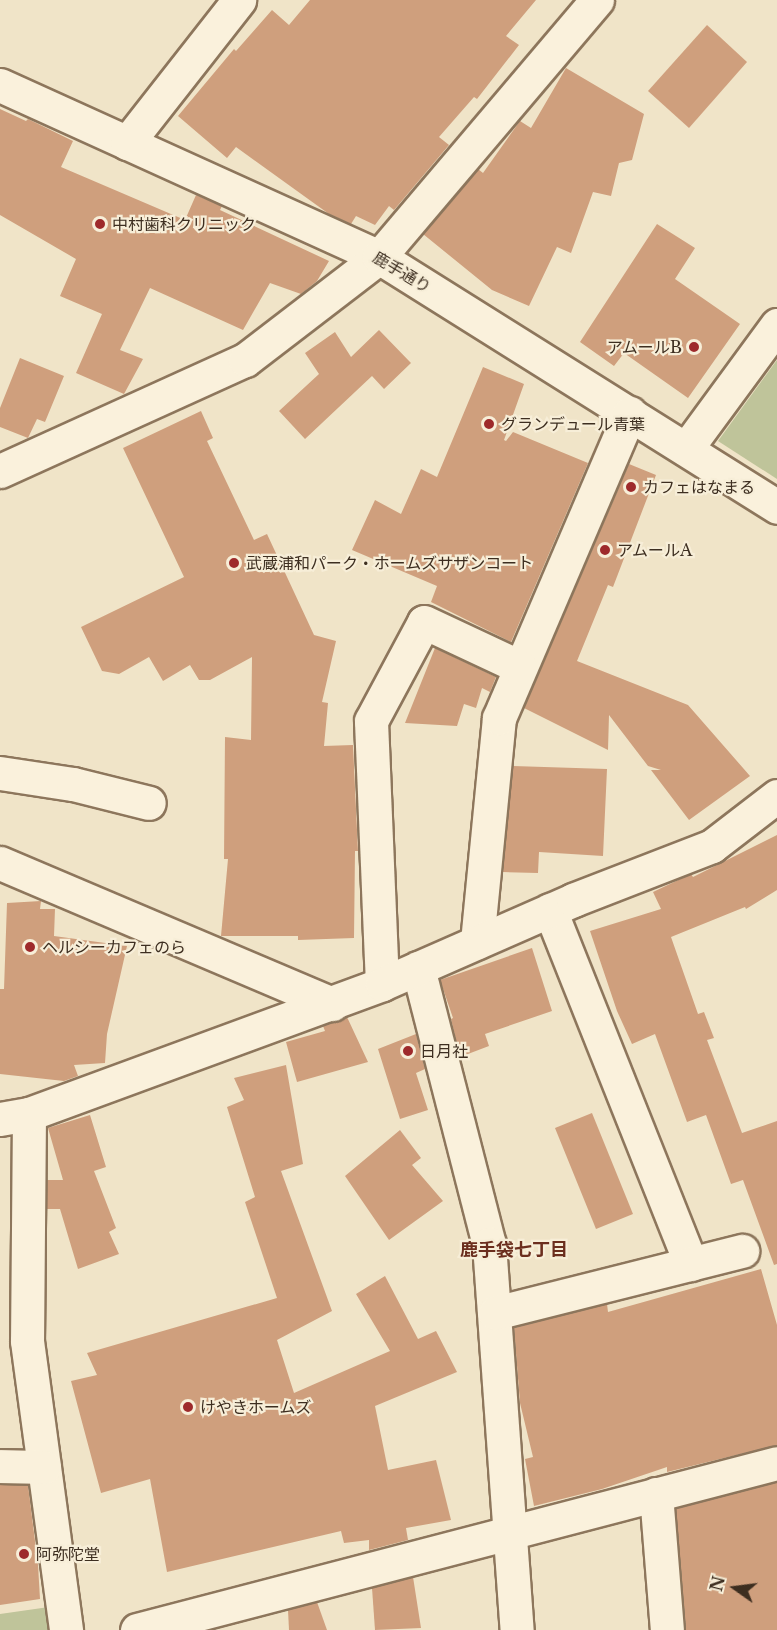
<!DOCTYPE html>
<meta charset="utf-8">
<style>
body{margin:0}
#map{position:relative;width:777px;height:1630px;overflow:hidden;background:#f0e4c8;font-family:"Libre Baskerville","Noto Sans JP",serif}
div>[style]{position:absolute}
.cemetery>*{inset:0;background:#bfc49a}
.building>*{inset:0;background:#cf9f7d}
.roads{filter:drop-shadow(2px 0 #8d765c) drop-shadow(-2px 0 #8d765c) drop-shadow(0 2px #8d765c) drop-shadow(0 -2px #8d765c)}
.minor>*{height:33px;margin:-16.5px;padding:0 16.5px;transform-origin:16.5px;border-radius:16.5px;background:#faf1dc}
.dots>*{width:16px;height:16px;translate:-50% -50%;box-sizing:border-box;border:3px solid #f7eed8;border-radius:50%}
span{translate:-50% -50%;white-space:nowrap;text-align:center;line-height:1.15;-webkit-text-stroke:4.5px #f7eed8;paint-order:stroke}
.poi-label{font-size:16px;color:#3d2e20}
.left{translate:0 -50%;text-align:left}
.right{translate:-100% -50%;text-align:right}
.street-label{font-size:16px;color:#3d2e20}
.neighbourhood-label{font-size:18px;color:#6b2e1e;font-weight:700}
.north{position:absolute;left:705px;top:1558px;width:60px;height:60px;-webkit-text-stroke:4px #f7eed8;paint-order:stroke;rotate:284deg;font-size:16px;font-weight:700;line-height:24px;text-align:center;color:#3d2e20}
.north::after{content:'';display:block;margin:auto;width:21px;height:27px;background:#3d2e20;clip-path:polygon(50% 0,100% 100%,50% 72%,0 100%)}
</style>
<div id="map">
<div class="cemetery">
<div style="clip-path:polygon(777px 360px,777px 479px,718px 441px)"></div>
<div style="clip-path:polygon(49px 1607px,49px 1630px,0 1630px,0 1614px)"></div>
</div>
<div class="building">
<div style="clip-path:polygon(310px 0,536px 0,506px 36px,519px 45px,477px 99px,474px 97px,439px 137px,449px 145px,394px 210px,389px 206px,375px 225px,356px 216px,351px 224px,329px 214px,236px 147px,227px 158px,178px 116px,234px 49px,236px 51px,272px 10px,289px 25px)"></div>
<div style="clip-path:polygon(707px 25px,747px 62px,689px 128px,648px 91px)"></div>
<div style="clip-path:polygon(566px 68px,644px 114px,632px 160px,619px 163px,611px 196px,593px 192px,571px 253px,557px 247px,529px 306px,492px 290px,423px 234px,478px 169px,483px 173px,520px 121px,531px 128px)"></div>
<div style="clip-path:polygon(0 109px,26px 121px,28px 119px,73px 141px,61px 167px,185px 220px,196px 195px,222px 206px,220px 210px,329px 261px,317px 281px,301px 294px,270px 283px,243px 330px,150px 288px,120px 350px,143px 359px,124px 394px,76px 373px,102px 314px,60px 296px,76px 259px,0 215px)"></div>
<div style="clip-path:polygon(657px 224px,695px 248px,675px 279px,740px 324px,688px 398px,624px 353px,614px 366px,580px 342px)"></div>
<div style="clip-path:polygon(379px 330px,411px 363px,384px 389px,372px 376px,305px 439px,279px 411px,319px 374px,305px 353px,335px 332px,351px 357px)"></div>
<div style="clip-path:polygon(20px 358px,64px 376px,45px 422px,37px 419px,28px 438px,0 427px,0 408px)"></div>
<div style="clip-path:polygon(483px 367px,524px 384px,504px 440px,506px 441px,513px 432px,588px 463px,511px 642px,431px 602px,437px 586px,352px 550px,375px 500px,401px 514px,421px 469px,437px 477px)"></div>
<div style="clip-path:polygon(201px 411px,213px 438px,207px 441px,254px 540px,267px 534px,314px 635px,336px 641px,322px 702px,328px 703px,324px 746px,353px 745px,358px 851px,355px 851px,354px 938px,298px 940px,298px 936px,221px 936px,228px 859px,224px 859px,225px 737px,251px 740px,252px 657px,210px 680px,199px 680px,190px 665px,163px 681px,149px 657px,119px 674px,102px 671px,81px 627px,184px 577px,123px 448px)"></div>
<div style="clip-path:polygon(629px 464px,656px 475px,613px 587px,608px 585px,577px 661px,688px 705px,750px 776px,689px 820px,651px 770px,661px 770px,648px 766px,609px 715px,608px 750px,524px 708px)"></div>
<div style="clip-path:polygon(435px 648px,496px 677px,490px 692px,482px 688px,476px 708px,464px 704px,457px 726px,405px 723px)"></div>
<div style="clip-path:polygon(513px 766px,607px 769px,603px 856px,539px 852px,538px 873px,503px 872px)"></div>
<div style="clip-path:polygon(777px 835px,777px 890px,746px 909px,745px 907px,671px 937px,698px 1014px,704px 1012px,714px 1038px,707px 1040px,742px 1133px,777px 1121px,777px 1264px,774px 1265px,743px 1180px,731px 1184px,706px 1115px,687px 1122px,655px 1034px,632px 1044px,617px 1011px,590px 931px,661px 909px,653px 892px,691px 874px,693px 877px)"></div>
<div style="clip-path:polygon(41px 901px,40px 909px,55px 909px,54px 936px,127px 946px,107px 1034px,105px 1063px,74px 1065px,78px 1076px,64px 1081px,0 1074px,0 989px,4px 989px,7px 903px)"></div>
<div style="clip-path:polygon(532px 948px,552px 1011px,485px 1034px,489px 1046px,460px 1057px,451px 1019px,453px 1018px,440px 980px)"></div>
<div style="clip-path:polygon(347px 1017px,368px 1062px,297px 1082px,286px 1042px,325px 1031px,323px 1026px)"></div>
<div style="clip-path:polygon(416px 1034px,425px 1069px,416px 1073px,428px 1110px,400px 1119px,378px 1049px)"></div>
<div style="clip-path:polygon(286px 1065px,303px 1164px,281px 1171px,332px 1311px,277px 1340px,294px 1393px,390px 1351px,356px 1294px,385px 1276px,418px 1339px,436px 1331px,457px 1372px,375px 1406px,388px 1470px,436px 1460px,451px 1520px,406px 1528px,408px 1540px,369px 1550px,369px 1540px,344px 1543px,341px 1531px,167px 1572px,150px 1479px,101px 1493px,71px 1381px,97px 1375px,87px 1353px,277px 1298px,245px 1202px,255px 1197px,227px 1107px,244px 1100px,234px 1078px)"></div>
<div style="clip-path:polygon(592px 1113px,633px 1214px,596px 1229px,555px 1128px)"></div>
<div style="clip-path:polygon(90px 1115px,106px 1167px,94px 1171px,116px 1228px,109px 1232px,119px 1254px,78px 1269px,60px 1209px,47px 1209px,47px 1180px,63px 1180px,48px 1128px)"></div>
<div style="clip-path:polygon(400px 1130px,421px 1158px,412px 1165px,443px 1201px,389px 1240px,345px 1176px)"></div>
<div style="clip-path:polygon(761px 1269px,777px 1325px,777px 1445px,667px 1472px,667px 1467px,602px 1489px,534px 1506px,525px 1459px,533px 1457px,520px 1403px,514px 1328px,607px 1304px,608px 1312px)"></div>
<div style="clip-path:polygon(777px 1482px,777px 1630px,686px 1630px,676px 1509px)"></div>
<div style="clip-path:polygon(0 1485px,28px 1485px,38px 1565px,40px 1599px,0 1605px)"></div>
<div style="clip-path:polygon(413px 1577px,421px 1628px,375px 1630px,372px 1588px)"></div>
<div style="clip-path:polygon(317px 1602px,327px 1630px,289px 1630px,288px 1610px)"></div>
</div>
<div class="roads">
<div class="minor">
<div style="left:0;top:85px;width:416px;rotate:24.4deg"></div>
<div style="left:379px;top:257px;width:470px;rotate:32.1deg"></div>
<div style="left:127px;top:143px;width:182px;rotate:-51.9deg"></div>
<div style="left:686px;top:449px;width:154px;rotate:-53.7deg"></div>
<div style="left:0;top:471px;width:269px;rotate:-24.4deg"></div>
<div style="left:245px;top:360px;width:169px;rotate:-37.5deg"></div>
<div style="left:379px;top:257px;width:337px;rotate:-49.7deg"></div>
<div style="left:0;top:773px;width:74px;rotate:8.6deg"></div>
<div style="left:73px;top:784px;width:78px;rotate:14deg"></div>
<div style="left:0;top:863px;width:361px;rotate:23deg"></div>
<div style="left:550px;top:910px;width:381px;rotate:68.3deg"></div>
<div style="left:477px;top:942px;width:225px;rotate:-84.4deg"></div>
<div style="left:499px;top:718px;width:332px;rotate:-66.8deg"></div>
<div style="left:418px;top:968px;width:285px;rotate:75.6deg"></div>
<div style="left:489px;top:1244px;width:387px;rotate:85.9deg"></div>
<div style="left:382px;top:984px;width:263px;rotate:-92.4deg"></div>
<div style="left:371px;top:721px;width:112px;rotate:-61.8deg"></div>
<div style="left:424px;top:622px;width:106px;rotate:25.1deg"></div>
<div style="left:29px;top:1114px;width:227px;rotate:90.5deg"></div>
<div style="left:27px;top:1341px;width:292px;rotate:82.3deg"></div>
<div style="left:0;top:1119px;width:29px;rotate:-10deg"></div>
<div style="left:29px;top:1114px;width:376px;rotate:-20.2deg"></div>
<div style="left:382px;top:984px;width:209px;rotate:-23.7deg"></div>
<div style="left:573px;top:900px;width:149px;rotate:-21.2deg"></div>
<div style="left:712px;top:846px;width:82px;rotate:-37.6deg"></div>
<div style="left:495px;top:1313px;width:255px;rotate:-14.1deg"></div>
<div style="left:0;top:1466px;width:44px;rotate:1.3deg"></div>
<div style="left:656px;top:1494px;width:136px;rotate:85.4deg"></div>
<div style="left:137px;top:1630px;width:661px;rotate:-14.62deg"></div>
</div>
</div>
<div class="dots">
<div style="left:100px;top:224px;background:#9e2a2b"></div>
<div style="left:694px;top:347px;background:#9e2a2b"></div>
<div style="left:489px;top:424px;background:#9e2a2b"></div>
<div style="left:631px;top:487px;background:#9e2a2b"></div>
<div style="left:605px;top:550px;background:#9e2a2b"></div>
<div style="left:234px;top:563px;background:#9e2a2b"></div>
<div style="left:30px;top:947px;background:#9e2a2b"></div>
<div style="left:408px;top:1051px;background:#9e2a2b"></div>
<div style="left:188px;top:1407px;background:#9e2a2b"></div>
<div style="left:24px;top:1554px;background:#9e2a2b"></div>
</div>
<div class="poi-label">
<span class="left" style="left:112px;top:224px">中村歯科クリニック</span>
<span class="right" style="left:682px;top:347px">アムールB</span>
<span class="left" style="left:501px;top:424px">グランデュール青葉</span>
<span class="left" style="left:643px;top:487px">カフェはなまる</span>
<span class="left" style="left:617px;top:550px">アムールA</span>
<span class="left" style="left:246px;top:563px">武蔵浦和パーク・ホームズサザンコート</span>
<span class="left" style="left:42px;top:947px">ヘルシーカフェのら</span>
<span class="left" style="left:420px;top:1051px">日月社</span>
<span class="left" style="left:200px;top:1407px">けやきホームズ</span>
<span class="left" style="left:36px;top:1554px">阿弥陀堂</span>
</div>
<div class="street-label">
<span style="left:402px;top:272px;rotate:31deg">鹿手通り</span>
</div>
<div class="neighbourhood-label">
<span style="left:514px;top:1250px">鹿手袋七丁目</span>
</div>
<div class="north">N</div>
</div>
